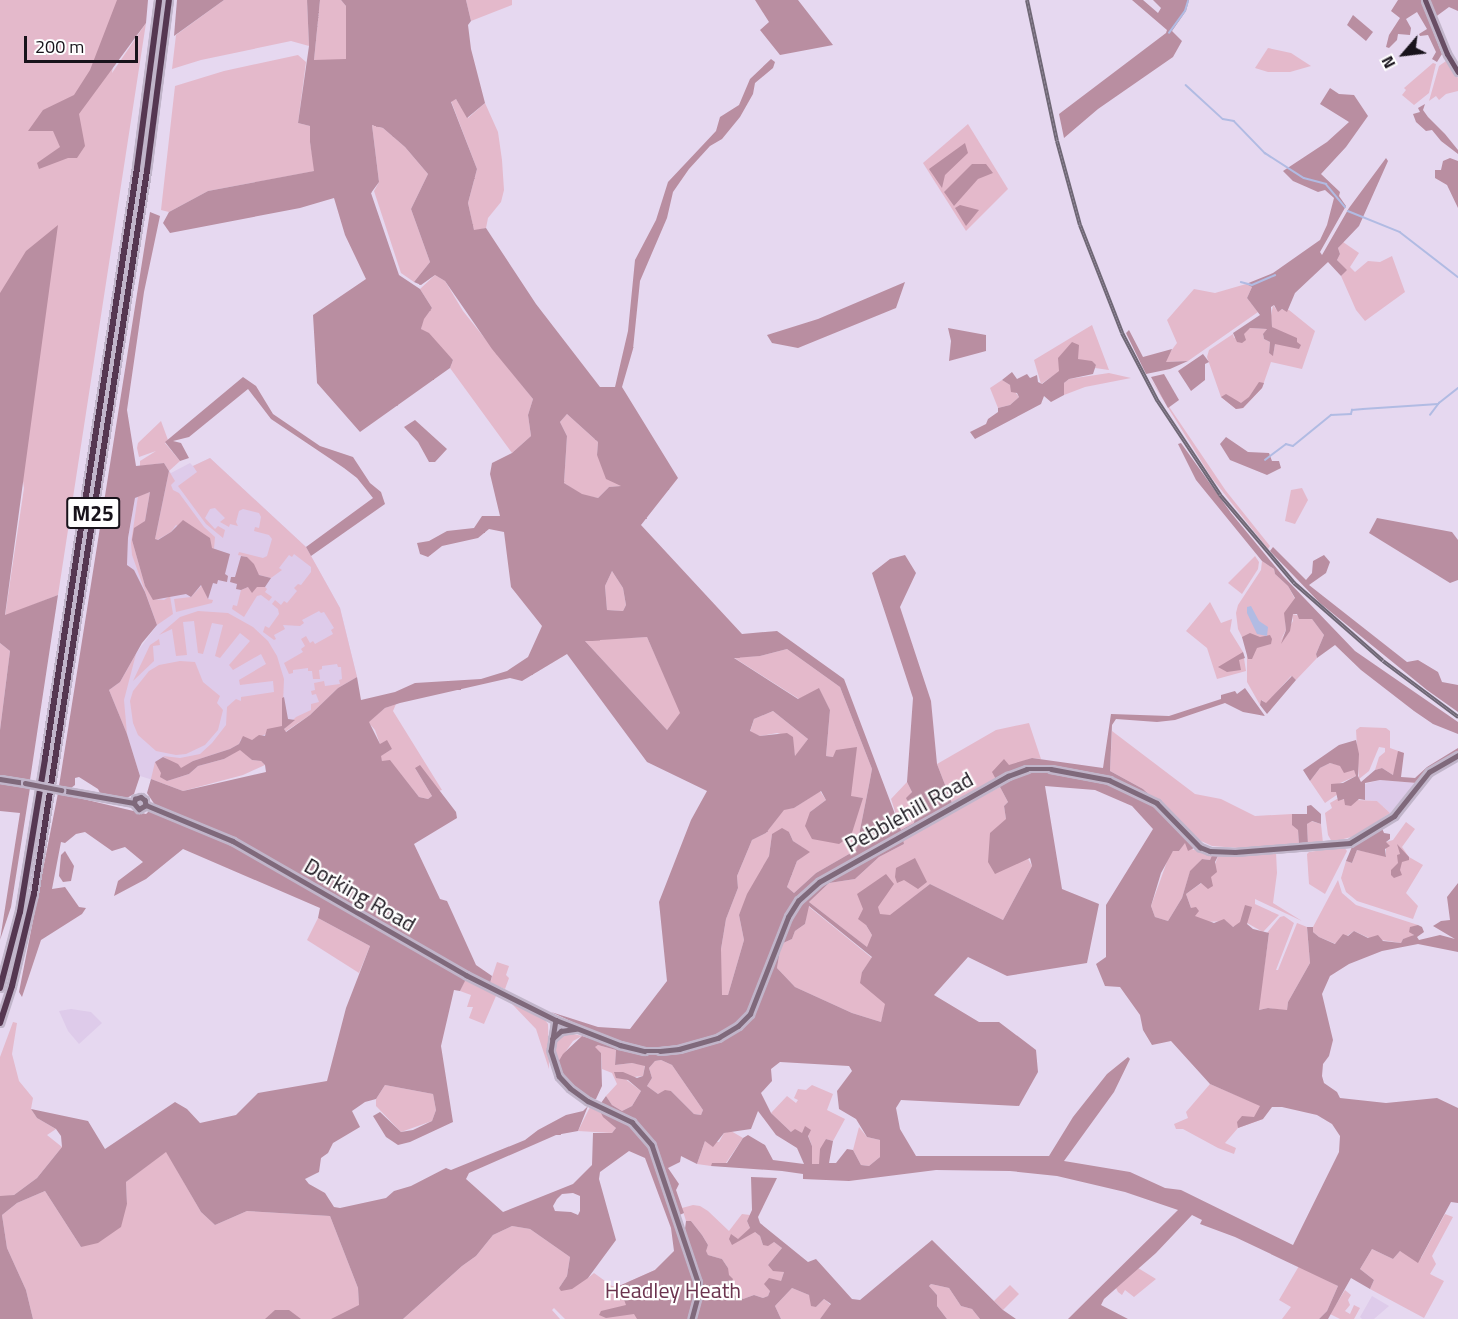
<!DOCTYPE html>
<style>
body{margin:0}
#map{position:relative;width:1458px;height:1319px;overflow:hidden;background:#e6d8f0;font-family:"Titillium Web",sans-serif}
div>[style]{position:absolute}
.built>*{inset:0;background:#decbea}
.green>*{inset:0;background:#e4b9cb}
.forest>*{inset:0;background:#b98ea1}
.water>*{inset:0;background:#b1bbe3}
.stream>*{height:1.5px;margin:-0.75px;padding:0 0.75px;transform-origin:0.75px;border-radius:0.75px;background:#b1bbe3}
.roads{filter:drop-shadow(2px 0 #c1b5ca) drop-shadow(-2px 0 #c1b5ca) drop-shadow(0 2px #c1b5ca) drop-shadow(0 -2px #c1b5ca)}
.secondary>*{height:4.5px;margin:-2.25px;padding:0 2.25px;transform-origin:2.25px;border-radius:2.25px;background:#7f697b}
.primary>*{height:5px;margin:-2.5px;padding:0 2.5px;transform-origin:2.5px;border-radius:2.5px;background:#684e64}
.motorway>*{height:6px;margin:-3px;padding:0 3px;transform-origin:3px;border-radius:3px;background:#553751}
.rail>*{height:4px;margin-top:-2px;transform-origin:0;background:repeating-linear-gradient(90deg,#fff 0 4.5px,#706876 0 9px);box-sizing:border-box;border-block:2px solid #706876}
.bridges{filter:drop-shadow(2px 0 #c1b5ca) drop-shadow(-2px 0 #c1b5ca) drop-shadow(0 2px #c1b5ca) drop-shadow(0 -2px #c1b5ca)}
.secondary-bridge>*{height:4.5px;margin:-2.25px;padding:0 2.25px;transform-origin:2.25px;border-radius:2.25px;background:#7f697b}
span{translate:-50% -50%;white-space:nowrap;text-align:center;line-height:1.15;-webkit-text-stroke:4.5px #fff;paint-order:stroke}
.shield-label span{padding:2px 4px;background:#fff;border:2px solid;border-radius:4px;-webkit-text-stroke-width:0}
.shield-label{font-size:21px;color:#18131b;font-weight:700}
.street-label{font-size:22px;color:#18131b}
.park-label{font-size:22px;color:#6b334e}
.north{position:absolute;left:1374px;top:24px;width:60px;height:60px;-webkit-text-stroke:4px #fff;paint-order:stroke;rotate:242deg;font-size:16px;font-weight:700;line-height:24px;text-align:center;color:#18131b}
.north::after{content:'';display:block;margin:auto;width:21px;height:27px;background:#18131b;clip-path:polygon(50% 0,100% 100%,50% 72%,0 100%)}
.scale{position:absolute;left:24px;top:36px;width:114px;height:27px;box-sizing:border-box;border:3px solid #18131b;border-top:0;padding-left:8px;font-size:18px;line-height:21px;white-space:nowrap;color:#18131b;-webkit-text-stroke:4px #fff;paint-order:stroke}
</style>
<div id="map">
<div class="built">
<div style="clip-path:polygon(210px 458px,306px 547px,340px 608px,357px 677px,338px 688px,310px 715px,166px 784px,140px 776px,127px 734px,109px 690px,157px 625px,127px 565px,128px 538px,135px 498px,169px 471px,171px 473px,190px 463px,193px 466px)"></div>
<div style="clip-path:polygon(1380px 780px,1417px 783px,1390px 813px,1377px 801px,1365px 800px,1365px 784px)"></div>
<div style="clip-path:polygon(71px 1009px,91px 1012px,102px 1023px,79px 1044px,68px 1031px,59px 1011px)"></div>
<div style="clip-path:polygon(1372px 1296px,1389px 1306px,1374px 1319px,1362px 1319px,1360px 1317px)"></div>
</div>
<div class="green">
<div style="clip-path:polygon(0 0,122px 0,112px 73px,146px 23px,58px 595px,5px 616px,24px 488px,0 319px)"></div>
<div style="clip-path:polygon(224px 0,307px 0,309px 46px,291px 41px,201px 60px,172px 69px,176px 35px)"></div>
<div style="clip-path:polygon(320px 0,341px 0,346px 6px,346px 60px,314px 60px)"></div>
<div style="clip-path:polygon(466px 0,512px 0,512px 5px,471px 21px)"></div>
<div style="clip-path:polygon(1268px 48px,1291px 53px,1311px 66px,1290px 72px,1268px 72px,1255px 68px)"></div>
<div style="clip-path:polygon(298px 55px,306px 62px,298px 123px,310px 126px,310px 142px,315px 171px,208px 191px,169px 212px,161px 210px,175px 86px,224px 71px)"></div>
<div style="clip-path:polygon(1446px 61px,1458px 78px,1458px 91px,1446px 94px,1439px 100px,1436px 96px,1429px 101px,1439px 66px)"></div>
<div style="clip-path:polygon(1433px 63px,1436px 64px,1429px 93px,1414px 105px,1402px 95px,1406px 90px,1404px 88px)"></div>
<div style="clip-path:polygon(456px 99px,468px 118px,485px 103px,498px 132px,502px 160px,504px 190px,501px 202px,488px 218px,486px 228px,474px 231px,468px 203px,477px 169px,451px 101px)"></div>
<div style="clip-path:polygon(968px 124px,1008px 189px,966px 231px,923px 163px)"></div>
<div style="clip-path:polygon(372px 125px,383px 128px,405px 147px,428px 174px,411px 209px,430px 262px,414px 282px,401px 273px,374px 191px,379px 182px)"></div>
<div style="clip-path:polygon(1343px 242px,1359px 253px,1350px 267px,1355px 272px,1368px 261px,1380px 262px,1392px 256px,1405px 292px,1365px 321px,1356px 310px,1341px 276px,1346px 270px,1337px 260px,1340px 254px,1338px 248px)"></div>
<div style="clip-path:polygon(435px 275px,445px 281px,463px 311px,533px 399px,528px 415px,531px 436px,512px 453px,450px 368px,453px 360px,421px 329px,423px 319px,432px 308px,420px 289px)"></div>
<div style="clip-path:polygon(1246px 284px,1252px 287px,1247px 298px,1258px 312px,1188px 361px,1165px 362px,1165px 359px,1177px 343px,1167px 320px,1194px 289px,1215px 293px)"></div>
<div style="clip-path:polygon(1273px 305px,1276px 309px,1289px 310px,1315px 331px,1302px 369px,1271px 362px,1262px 388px,1243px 408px,1236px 409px,1221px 397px,1207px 357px,1209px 350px,1233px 334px,1234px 338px,1250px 328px,1267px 329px,1263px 335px,1264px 339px,1270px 342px,1269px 353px,1273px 355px,1275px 344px,1296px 342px,1272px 327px,1271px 316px)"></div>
<div style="clip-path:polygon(1092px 325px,1109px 370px,1095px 368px,1096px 365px,1078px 359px,1041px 384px,1034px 360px)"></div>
<div style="clip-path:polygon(1109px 373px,1131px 378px,1085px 387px,1064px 395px,1064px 383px,1069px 379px)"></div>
<div style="clip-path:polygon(1149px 377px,1226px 491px,1270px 546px,1268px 549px,1211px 477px)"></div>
<div style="clip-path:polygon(1002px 380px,1010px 385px,1019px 397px,1010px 405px,998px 408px,990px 388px)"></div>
<div style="clip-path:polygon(567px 414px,598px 442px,597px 455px,623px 486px,609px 487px,598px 498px,582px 495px,564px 483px,567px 436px,560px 422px)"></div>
<div style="clip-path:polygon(161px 421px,168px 440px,165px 443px,180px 461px,169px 471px,175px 481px,171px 485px,173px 490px,179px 493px,204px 527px,215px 537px,214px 549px,176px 525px,171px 532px,157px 540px,155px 539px,169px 471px,164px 463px,140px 466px,140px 461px,156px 451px,139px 457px,137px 448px,138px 443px)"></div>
<div style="clip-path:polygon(210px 458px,306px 547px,340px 608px,357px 677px,338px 688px,310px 715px,285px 732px,284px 729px,296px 717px,311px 710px,311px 704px,319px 702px,316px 694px,312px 695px,311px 691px,315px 690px,314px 683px,324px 681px,325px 686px,340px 684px,339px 680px,342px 679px,341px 667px,338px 667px,337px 664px,322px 666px,322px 669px,319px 670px,320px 679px,313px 679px,312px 671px,308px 671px,308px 668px,293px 670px,293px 673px,289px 674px,284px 663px,303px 652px,301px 649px,305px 646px,301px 639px,306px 636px,310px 643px,313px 641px,315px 644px,333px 634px,331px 630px,334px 628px,324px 612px,321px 613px,319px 611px,302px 620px,304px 623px,300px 626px,283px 625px,285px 629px,274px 635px,276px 639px,274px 640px,263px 632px,265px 626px,269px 628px,279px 614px,278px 609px,272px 604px,275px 600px,281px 605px,284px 601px,287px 603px,297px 591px,294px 588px,298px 584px,301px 585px,311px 572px,311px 567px,294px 554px,292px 557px,289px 555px,279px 568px,282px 570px,271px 578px,259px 575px,247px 557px,238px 555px,239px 552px,263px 558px,267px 556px,272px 539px,269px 535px,254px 531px,255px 527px,259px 528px,261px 517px,259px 513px,243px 509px,239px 511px,236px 522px,238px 526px,230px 524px,229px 527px,220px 522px,225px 518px,215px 508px,210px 509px,205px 518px,215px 529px,218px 526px,225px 530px,223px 538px,206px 524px,178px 486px,197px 472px,193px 466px)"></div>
<div style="clip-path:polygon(1302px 488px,1308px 500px,1295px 524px,1285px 521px,1291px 490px)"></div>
<div style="clip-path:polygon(150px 492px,145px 521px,132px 540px,145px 586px,153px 599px,164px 600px,170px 596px,173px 614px,157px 625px,132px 555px,131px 543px,138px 496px)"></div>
<div style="clip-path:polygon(1255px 556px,1259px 562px,1258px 569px,1242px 594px,1228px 583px)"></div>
<div style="clip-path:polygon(1262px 561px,1274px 569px,1275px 574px,1288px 586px,1295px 599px,1285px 618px,1286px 630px,1280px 641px,1293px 621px,1292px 614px,1312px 619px,1324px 635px,1316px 654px,1317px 658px,1296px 680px,1291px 676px,1266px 704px,1262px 700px,1260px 705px,1247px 682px,1247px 647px,1238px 629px,1236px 613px,1238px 605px,1261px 570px)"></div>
<div style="clip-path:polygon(612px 571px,623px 588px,626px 605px,623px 611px,607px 610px,605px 586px)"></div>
<div style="clip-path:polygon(202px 585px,208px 599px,213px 600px,212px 603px,176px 612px,174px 599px,191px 597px)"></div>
<div style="clip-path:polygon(248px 587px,265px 587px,267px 589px,265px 592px,272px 597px,269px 601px,261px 595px,257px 596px,244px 617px,232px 609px,233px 605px,237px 606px,241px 590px)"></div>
<div style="clip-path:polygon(1210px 602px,1221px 623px,1232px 619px,1230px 631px,1243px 652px,1246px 671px,1217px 679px,1207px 648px,1186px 631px)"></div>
<div style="clip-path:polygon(198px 611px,228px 613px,253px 627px,268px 641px,277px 656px,284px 679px,282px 727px,252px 740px,241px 739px,239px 744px,230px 749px,193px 761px,181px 769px,163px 756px,180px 758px,200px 754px,212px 743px,226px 725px,227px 707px,236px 699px,241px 701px,241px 697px,274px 692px,273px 681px,240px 685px,239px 680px,266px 664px,261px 654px,233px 670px,229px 665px,250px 641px,240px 633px,220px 658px,215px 656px,223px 625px,212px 623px,203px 654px,198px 653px,194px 621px,183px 622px,187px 655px,176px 656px,172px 629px,159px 635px,180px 617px)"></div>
<div style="clip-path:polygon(647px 637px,681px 713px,667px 730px,584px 640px)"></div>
<div style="clip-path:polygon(159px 639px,160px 645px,153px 646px,154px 661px,133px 681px,150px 645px)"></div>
<div style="clip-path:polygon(0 643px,10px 651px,0 730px)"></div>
<div style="clip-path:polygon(787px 649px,840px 687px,872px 769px,869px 785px,856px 850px,816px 873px,794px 893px,787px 887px,797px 861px,809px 852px,793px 841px,789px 832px,772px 834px,769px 856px,739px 915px,744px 940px,728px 995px,721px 995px,721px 949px,726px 919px,738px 888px,737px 876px,752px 840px,766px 833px,784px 809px,794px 808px,820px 791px,826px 800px,810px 812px,863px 798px,851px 797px,833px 757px,826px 756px,830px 710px,819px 689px,799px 699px,733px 657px,760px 656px)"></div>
<div style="clip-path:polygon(136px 654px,124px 700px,127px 734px,109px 690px,120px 682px)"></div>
<div style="clip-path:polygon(180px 661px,195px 662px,203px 682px,220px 696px,217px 703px,223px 710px,218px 730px,205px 745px,186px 754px,176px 755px,156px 751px,138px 735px,133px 723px,130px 701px,133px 691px,149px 671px,159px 665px)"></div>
<div style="clip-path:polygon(396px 704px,393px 711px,442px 790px,438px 791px,415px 768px,432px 796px,428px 799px,419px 797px,390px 761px,382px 761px,380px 756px,392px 749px,380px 744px,375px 730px,368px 722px,385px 708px)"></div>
<div style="clip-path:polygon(773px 711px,808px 739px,795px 757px,792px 737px,777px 733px,760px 736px,750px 732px,754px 719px)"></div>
<div style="clip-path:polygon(1029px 723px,1041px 759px,1032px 758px,993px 772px,996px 779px,952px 803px,937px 764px,996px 730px)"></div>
<div style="clip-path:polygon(1360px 727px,1386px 728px,1390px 731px,1390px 748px,1404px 753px,1393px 775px,1382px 768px,1375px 770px,1379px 757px,1385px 752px,1385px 748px,1379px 747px,1369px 771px,1359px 779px,1356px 730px)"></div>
<div style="clip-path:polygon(1112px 731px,1195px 794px,1221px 799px,1255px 816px,1292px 814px,1298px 830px,1299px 845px,1239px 848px,1212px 846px,1201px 841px,1143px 789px,1110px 771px)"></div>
<div style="clip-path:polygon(240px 749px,252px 760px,261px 761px,265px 765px,243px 775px,183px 791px,151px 779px,155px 762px,167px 781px,189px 774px,198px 766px,224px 759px)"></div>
<div style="clip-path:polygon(1330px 763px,1354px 769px,1356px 776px,1338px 784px,1338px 794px,1325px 803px,1310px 781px,1320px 768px)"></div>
<div style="clip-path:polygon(907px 782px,912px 792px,907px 799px,915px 816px,914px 823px,901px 830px,891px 799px)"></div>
<div style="clip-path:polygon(1000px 787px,1008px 802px,1004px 806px,1006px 819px,1032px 866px,1003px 920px,930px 884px,890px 916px,866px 925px,872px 935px,868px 948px,809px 902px,829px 883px,855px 879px,879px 857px,904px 844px,903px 839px)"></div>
<div style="clip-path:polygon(1337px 799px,1377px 801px,1390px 813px,1355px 836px,1332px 842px,1328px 835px,1325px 813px,1332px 808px,1330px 803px)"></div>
<div style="clip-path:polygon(1311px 821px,1321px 824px,1323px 843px,1308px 845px,1307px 824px)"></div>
<div style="clip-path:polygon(1406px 822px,1415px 829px,1402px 847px,1409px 857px,1423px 865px,1406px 893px,1418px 906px,1413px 919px,1357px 901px,1346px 892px,1341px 878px,1346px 861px,1352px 863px,1357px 850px,1386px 856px,1386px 842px,1393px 840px)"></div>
<div style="clip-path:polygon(1185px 842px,1188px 847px,1194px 850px,1196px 847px,1213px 853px,1210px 860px,1202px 859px,1190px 872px,1182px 898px,1168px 921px,1155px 917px,1151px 906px,1169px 856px,1173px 851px,1179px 851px)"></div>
<div style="clip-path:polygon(1344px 847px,1347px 851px,1325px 894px,1309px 884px,1307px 854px,1309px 852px)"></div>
<div style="clip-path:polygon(1273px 851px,1276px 852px,1277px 873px,1273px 903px,1302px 921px,1255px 899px,1255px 904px,1279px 915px,1263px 932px,1247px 923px,1232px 927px,1226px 921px,1207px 922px,1194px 916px,1186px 894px,1210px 877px,1219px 854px)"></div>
<div style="clip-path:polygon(1338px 880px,1342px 893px,1356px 905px,1418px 925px,1412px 937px,1403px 939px,1401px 943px,1369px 938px,1354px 931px,1336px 944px,1319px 937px,1313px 932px,1313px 927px)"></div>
<div style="clip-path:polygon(808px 906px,872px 958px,862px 972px,886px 1004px,881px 1022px,852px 1013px,795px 987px,777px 968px,781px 944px,792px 939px,795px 931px,805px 924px)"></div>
<div style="clip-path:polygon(1284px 916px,1294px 923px,1276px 970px,1278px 970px,1297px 923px,1307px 927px,1310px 963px,1288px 1002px,1287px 1011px,1269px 1008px,1258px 1010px,1269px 934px,1267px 933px,1280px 917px)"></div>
<div style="clip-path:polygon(318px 918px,370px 946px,359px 973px,307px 940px)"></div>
<div style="clip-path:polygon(497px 962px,509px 966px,506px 975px,509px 978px,505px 989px,490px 983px)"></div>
<div style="clip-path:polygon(466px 978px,496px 996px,484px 1024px,469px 1018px,473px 1007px,467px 1007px,471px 995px,460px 991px)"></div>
<div style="clip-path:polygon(515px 1003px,541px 1015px,548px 1024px,549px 1069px,536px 1029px,512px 1004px)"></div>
<div style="clip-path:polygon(13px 1022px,17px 1023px,12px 1054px,19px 1081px,33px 1098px,31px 1109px,37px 1118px,56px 1129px,47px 1135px,62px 1147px,37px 1178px,14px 1195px,5px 1197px,0 1196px,0 1057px)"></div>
<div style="clip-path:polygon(565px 1032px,582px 1036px,573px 1041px,557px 1064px,553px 1046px,555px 1040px)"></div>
<div style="clip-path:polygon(598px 1045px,616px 1050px,615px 1065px,632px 1063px,645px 1065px,643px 1076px,624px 1078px,641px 1091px,632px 1106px,622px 1111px,612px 1105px,606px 1096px,617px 1084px,612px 1073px,602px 1069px,601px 1053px,594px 1047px)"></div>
<div style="clip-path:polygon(661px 1060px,672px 1065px,703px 1110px,701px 1115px,694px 1114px,671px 1091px,658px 1094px,647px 1086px,652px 1078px,649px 1068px,655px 1061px)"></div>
<div style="clip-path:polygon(1210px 1084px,1264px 1107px,1263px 1119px,1238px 1128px,1225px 1143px,1236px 1148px,1234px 1154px,1218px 1148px,1183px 1129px,1176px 1129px,1174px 1124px,1188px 1118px,1186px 1112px)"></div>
<div style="clip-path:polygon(385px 1085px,433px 1094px,436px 1110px,432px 1121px,401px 1132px,376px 1106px,376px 1099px)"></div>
<div style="clip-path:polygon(812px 1085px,833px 1094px,827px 1110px,845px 1119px,833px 1141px,826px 1139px,819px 1164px,812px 1164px,812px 1146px,808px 1135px,791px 1132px,771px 1113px,787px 1096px,796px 1103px,798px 1100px,794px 1098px,798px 1089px,806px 1090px)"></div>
<div style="clip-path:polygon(590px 1107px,600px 1111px,616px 1128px,612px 1133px,578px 1131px)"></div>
<div style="clip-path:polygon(859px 1127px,867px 1137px,880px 1140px,880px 1157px,869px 1166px,861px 1165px,853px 1150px)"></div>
<div style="clip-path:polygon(731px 1131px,743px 1138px,726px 1163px,713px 1163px,711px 1166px,697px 1164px,705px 1141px,719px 1142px,724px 1133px)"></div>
<div style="clip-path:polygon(166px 1151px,201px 1212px,215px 1225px,247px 1211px,330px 1216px,358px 1288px,360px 1319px,33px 1319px,26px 1290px,7px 1248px,2px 1215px,17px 1203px,45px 1191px,81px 1247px,127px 1204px,126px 1182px)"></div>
<div style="clip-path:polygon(693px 1205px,700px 1206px,708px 1211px,729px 1231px,742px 1214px,750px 1215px,747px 1221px,750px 1228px,760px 1236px,763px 1245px,774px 1242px,782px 1248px,768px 1265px,784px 1272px,781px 1281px,770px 1291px,768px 1296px,763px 1298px,754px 1295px,743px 1299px,726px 1291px,728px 1268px,722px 1259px,708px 1255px,705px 1251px,708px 1245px,702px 1235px,691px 1221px,686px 1221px,682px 1208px)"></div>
<div style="clip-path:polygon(1445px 1214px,1453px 1217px,1432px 1256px,1436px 1264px,1430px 1274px,1444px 1281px,1424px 1318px,1370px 1289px,1374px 1280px,1360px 1269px,1372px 1249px,1393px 1259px,1400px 1251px,1421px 1258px)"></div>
<div style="clip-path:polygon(512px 1226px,530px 1229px,570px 1257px,567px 1276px,559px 1288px,588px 1278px,594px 1273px,612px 1286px,619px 1286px,655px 1270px,670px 1256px,679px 1258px,693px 1251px,702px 1289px,714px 1319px,565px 1319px,554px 1308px,552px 1310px,560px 1319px,403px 1319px,462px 1266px,476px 1256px,493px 1235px)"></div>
<div style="clip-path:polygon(1299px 1266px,1338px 1286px,1327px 1311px,1319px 1319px,1282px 1319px,1291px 1307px,1279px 1300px)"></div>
<div style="clip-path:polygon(1138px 1268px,1156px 1279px,1134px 1297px,1125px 1290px,1122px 1295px,1118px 1292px,1116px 1288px)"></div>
<div style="clip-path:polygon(931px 1284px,949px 1288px,961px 1306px,972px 1309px,980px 1319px,947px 1319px,937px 1306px,937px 1295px,929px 1286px)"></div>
<div style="clip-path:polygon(1010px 1285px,1019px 1294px,1003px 1310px,994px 1301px)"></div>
<div style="clip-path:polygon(792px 1288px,809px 1295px,816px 1307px,824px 1299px,831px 1305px,820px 1319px,781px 1319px,775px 1306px)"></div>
<div style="clip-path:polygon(1345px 1290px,1351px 1295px,1348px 1300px,1350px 1305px,1345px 1311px,1350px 1314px,1354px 1305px,1360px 1308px,1354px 1319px,1340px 1319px,1330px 1314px)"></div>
</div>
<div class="forest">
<div style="clip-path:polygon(117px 0,148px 0,146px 23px,79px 114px,85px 146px,77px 158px,68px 158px,39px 169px,37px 163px,60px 147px,53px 131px,28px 131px,43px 110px,74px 95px,90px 70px)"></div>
<div style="clip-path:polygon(177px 0,224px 0,174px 36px)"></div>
<div style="clip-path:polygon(evenodd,307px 0,320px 0,314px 60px,346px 59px,346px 6px,341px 0,466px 0,471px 21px,468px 25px,471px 49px,485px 103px,467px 118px,456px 99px,451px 102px,477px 169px,468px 203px,474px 230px,486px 228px,536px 304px,600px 387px,615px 387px,628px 331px,635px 260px,656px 220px,668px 182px,716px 131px,720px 117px,739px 105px,750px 79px,771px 59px,775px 62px,773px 68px,755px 83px,753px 94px,740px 117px,722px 139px,710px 146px,689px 169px,673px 192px,667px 218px,640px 281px,633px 349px,622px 387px,678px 478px,641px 525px,742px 634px,777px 631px,844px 679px,901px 830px,914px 823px,915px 816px,906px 798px,912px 792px,907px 782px,913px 698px,872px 573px,890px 559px,905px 555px,916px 573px,900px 607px,931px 701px,937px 764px,952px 803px,902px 833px,904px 844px,879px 857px,855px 879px,829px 883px,809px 902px,867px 947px,872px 935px,866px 925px,858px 919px,863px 909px,857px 894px,886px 874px,894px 884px,878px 907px,880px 914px,890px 915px,930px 884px,1003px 920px,1032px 866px,1030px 858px,995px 874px,988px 862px,990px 833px,1006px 819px,1004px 806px,1008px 802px,992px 772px,1004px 759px,1009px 765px,1032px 758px,1103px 768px,1111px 714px,1169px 716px,1221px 699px,1221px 695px,1235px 691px,1237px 694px,1245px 688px,1265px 716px,1243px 712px,1225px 703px,1175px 720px,1157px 722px,1116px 719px,1112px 725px,1110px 771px,1143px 789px,1193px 835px,1189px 839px,1196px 847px,1188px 851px,1185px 843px,1179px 851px,1173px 851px,1161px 873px,1151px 906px,1155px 917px,1168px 921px,1182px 898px,1190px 871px,1202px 859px,1210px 860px,1213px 853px,1219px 854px,1215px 862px,1217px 872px,1211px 877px,1213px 886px,1208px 889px,1201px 883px,1186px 894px,1191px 908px,1196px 907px,1199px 911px,1195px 916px,1214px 923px,1224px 919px,1233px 927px,1240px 922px,1245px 905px,1252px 907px,1247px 924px,1253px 929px,1269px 933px,1259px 1010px,1268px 1008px,1287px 1010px,1288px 1002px,1310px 963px,1307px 927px,1313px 927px,1313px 932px,1319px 937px,1335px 944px,1343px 934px,1348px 936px,1354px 931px,1368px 938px,1378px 935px,1383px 941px,1401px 943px,1403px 939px,1414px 935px,1409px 932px,1410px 927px,1418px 925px,1422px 927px,1424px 932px,1417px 937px,1419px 940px,1440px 935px,1455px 939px,1433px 926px,1441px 921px,1450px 920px,1447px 897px,1458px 883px,1458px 952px,1418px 944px,1382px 951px,1349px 964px,1330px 976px,1322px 994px,1333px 1040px,1329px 1056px,1323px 1064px,1322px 1076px,1324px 1083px,1337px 1092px,1340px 1098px,1386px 1103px,1437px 1098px,1458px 1108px,1458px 1203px,1451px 1202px,1418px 1263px,1400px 1251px,1393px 1259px,1372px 1249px,1360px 1269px,1374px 1280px,1370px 1289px,1351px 1278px,1328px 1319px,1319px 1319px,1327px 1311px,1338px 1286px,1235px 1237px,1200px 1224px,1202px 1220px,1192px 1215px,1156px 1253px,1104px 1299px,1101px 1305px,1128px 1319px,1068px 1319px,1178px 1210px,1125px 1192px,1057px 1176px,1010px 1171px,936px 1170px,849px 1181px,803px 1179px,803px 1174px,782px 1171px,711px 1166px,712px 1163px,727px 1163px,743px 1138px,748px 1135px,765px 1145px,773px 1160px,804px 1164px,797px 1148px,776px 1135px,758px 1111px,751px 1129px,724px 1133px,713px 1147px,705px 1141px,697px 1164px,681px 1156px,680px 1162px,668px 1168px,679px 1184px,676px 1190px,684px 1213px,675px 1217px,696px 1286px,696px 1297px,690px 1319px,637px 1319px,634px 1314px,606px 1318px,599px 1315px,601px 1311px,626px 1305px,619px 1286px,655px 1270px,674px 1251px,671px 1228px,645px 1158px,629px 1151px,600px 1172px,599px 1179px,616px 1240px,588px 1278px,572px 1289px,561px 1291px,559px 1288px,567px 1276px,570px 1257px,530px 1229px,512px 1226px,493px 1235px,476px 1256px,462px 1266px,403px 1319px,331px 1319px,359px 1305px,358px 1288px,330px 1216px,247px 1211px,215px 1225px,201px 1212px,166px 1152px,126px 1182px,127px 1204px,121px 1227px,98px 1243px,81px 1247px,45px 1191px,17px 1203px,2px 1215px,7px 1248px,26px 1290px,33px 1319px,0 1319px,0 1196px,14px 1195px,37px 1178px,62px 1147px,61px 1136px,56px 1129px,37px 1118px,31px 1109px,88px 1121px,105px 1149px,175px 1102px,187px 1109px,200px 1123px,236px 1115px,258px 1093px,327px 1081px,346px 1008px,370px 946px,318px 918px,320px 908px,183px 849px,146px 879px,114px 896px,118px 881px,143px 862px,125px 847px,112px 851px,85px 832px,76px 834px,65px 843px,61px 842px,52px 889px,65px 887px,79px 907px,86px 908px,82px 914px,41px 940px,22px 997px,19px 992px,58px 793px,146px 814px,155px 805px,147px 793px,151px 779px,183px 791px,266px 772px,265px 765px,261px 761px,252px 760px,240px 750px,224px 759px,198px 766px,189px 774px,167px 781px,160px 777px,161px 773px,155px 762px,163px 757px,178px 764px,181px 768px,193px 761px,230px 749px,239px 744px,243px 736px,252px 740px,259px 735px,265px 736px,267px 729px,282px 726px,282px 698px,284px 697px,288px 719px,295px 720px,284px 729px,286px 732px,310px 715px,338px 688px,357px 677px,361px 700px,395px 692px,415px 683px,481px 679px,507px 671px,528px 657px,542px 626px,511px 587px,504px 532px,489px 529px,478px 538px,442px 546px,428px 557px,420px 554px,417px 543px,429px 541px,447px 531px,474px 528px,482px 516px,500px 516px,490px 474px,492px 463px,512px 453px,531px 436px,528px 415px,533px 399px,492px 349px,445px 281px,435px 275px,421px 285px,414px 282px,430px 262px,411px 209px,428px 174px,405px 147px,383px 128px,372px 125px,379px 182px,371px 193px,399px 275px,420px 289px,432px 308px,424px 319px,421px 329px,429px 333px,453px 360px,450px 368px,360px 432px,317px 383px,313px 315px,366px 279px,345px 235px,334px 198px,300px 208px,170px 233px,163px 223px,169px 212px,208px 191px,314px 171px,310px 142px,310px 126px,298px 123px,309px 46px,307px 0,567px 414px,598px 442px,597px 455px,606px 479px,621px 486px,609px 487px,598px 498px,582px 494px,564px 483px,567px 436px,560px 422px,567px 414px,307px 0,612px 571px,623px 588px,626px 605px,623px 611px,607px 610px,605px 586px,612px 571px,307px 0,647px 637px,680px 713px,667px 730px,585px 641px,647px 637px,307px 0,787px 649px,840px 687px,872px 769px,869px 785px,856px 850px,816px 873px,794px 893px,787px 887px,797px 861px,810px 852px,793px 841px,789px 832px,782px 828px,772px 834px,769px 856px,747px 894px,739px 915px,744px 940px,728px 995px,722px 995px,721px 949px,726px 919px,738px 888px,737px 876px,752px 840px,766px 833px,784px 810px,794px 808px,821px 791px,826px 800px,810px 812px,805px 826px,812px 839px,839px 844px,851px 836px,863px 798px,851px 796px,857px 747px,836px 750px,833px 757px,826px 756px,830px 710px,819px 688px,798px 699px,734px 658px,760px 656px,787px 649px,307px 0,567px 654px,647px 762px,707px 791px,691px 820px,659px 902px,667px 981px,630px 1029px,598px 1027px,551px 1012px,620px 1044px,643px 1049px,659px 1048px,660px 1053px,636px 1052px,582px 1036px,563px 1054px,557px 1064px,565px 1078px,589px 1099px,596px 1099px,602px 1086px,601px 1053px,595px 1047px,598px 1045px,616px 1050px,615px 1065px,632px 1063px,645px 1066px,643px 1076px,637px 1078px,623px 1072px,614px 1072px,616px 1078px,628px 1080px,641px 1091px,632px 1106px,622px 1111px,612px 1105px,606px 1096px,601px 1103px,600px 1111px,603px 1117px,616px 1128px,612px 1133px,593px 1133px,592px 1165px,573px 1184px,503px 1212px,466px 1179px,469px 1173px,556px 1135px,578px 1131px,588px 1106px,583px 1111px,566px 1115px,538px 1130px,525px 1140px,451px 1170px,446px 1168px,411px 1186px,394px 1191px,386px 1198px,340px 1208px,334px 1207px,325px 1193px,309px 1184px,305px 1179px,319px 1172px,321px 1158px,328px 1153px,333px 1143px,360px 1127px,352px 1111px,365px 1102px,376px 1099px,385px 1085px,433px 1094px,436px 1110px,432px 1121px,413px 1130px,401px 1132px,380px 1112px,373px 1116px,386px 1137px,398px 1145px,410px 1142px,453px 1122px,441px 1046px,454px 990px,460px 991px,469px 973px,490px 983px,492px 976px,476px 965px,447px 901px,440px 899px,414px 844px,457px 818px,456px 812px,420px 765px,415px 768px,432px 796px,428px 799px,419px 797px,390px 760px,382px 761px,381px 756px,392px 749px,387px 740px,380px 744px,369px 722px,385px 708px,400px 703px,510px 678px,522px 681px,567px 654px,307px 0,773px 711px,808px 739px,795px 756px,793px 737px,787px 733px,760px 736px,750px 731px,754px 719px,773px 711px,307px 0,1045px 786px,1095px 790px,1132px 806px,1153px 829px,1106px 905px,1106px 957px,1096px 964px,1105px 986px,1120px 987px,1140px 1015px,1143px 1030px,1152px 1045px,1171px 1041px,1210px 1084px,1260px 1106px,1254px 1117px,1242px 1116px,1237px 1122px,1238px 1128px,1263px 1119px,1272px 1107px,1282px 1107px,1317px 1115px,1332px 1124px,1340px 1136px,1339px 1152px,1293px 1245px,1181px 1190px,1165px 1188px,1130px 1172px,1064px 1161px,1114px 1092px,1130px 1059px,1128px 1057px,1107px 1074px,1073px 1117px,1049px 1156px,916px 1156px,900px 1129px,896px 1108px,901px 1100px,1019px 1106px,1038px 1072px,1036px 1050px,999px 1022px,979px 1022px,934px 995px,968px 957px,1007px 976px,1087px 963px,1099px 904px,1062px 889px,1045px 786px,307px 0,809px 906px,872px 957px,862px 972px,860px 983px,885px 1004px,881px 1022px,852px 1013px,795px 987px,777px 968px,781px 944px,792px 939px,795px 931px,805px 924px,809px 906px,307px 0,661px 1060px,672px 1065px,703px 1110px,701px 1115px,694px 1114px,671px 1091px,665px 1090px,658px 1094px,647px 1086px,652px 1078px,649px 1068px,655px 1061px,661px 1060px,307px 0,780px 1062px,849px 1066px,852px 1071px,837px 1091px,839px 1109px,856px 1119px,867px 1137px,880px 1140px,880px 1157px,869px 1166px,861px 1165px,853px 1150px,847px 1149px,836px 1163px,829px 1163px,833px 1141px,826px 1139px,820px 1149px,819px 1164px,812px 1164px,812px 1146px,808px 1136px,811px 1130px,805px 1126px,802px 1133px,795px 1129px,791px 1132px,771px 1113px,761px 1093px,772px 1081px,771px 1069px,780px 1062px,307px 0,573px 1193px,580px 1196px,580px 1211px,578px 1215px,571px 1212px,555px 1211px,553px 1206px,557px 1199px,562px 1194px,573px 1193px)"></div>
<div style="clip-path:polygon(755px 0,798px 0,833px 45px,780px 55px,760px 30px,769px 22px)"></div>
<div style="clip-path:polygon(1132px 0,1143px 0,1158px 13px,1161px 8px,1153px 0,1189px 0,1186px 11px,1172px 31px,1182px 41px,1173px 57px,1098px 109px,1064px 138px,1059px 114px,1166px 33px,1167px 30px)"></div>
<div style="clip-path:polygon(1398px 0,1421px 0,1442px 54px,1437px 62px,1432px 59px,1436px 52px,1428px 35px,1420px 36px,1419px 34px,1427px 29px,1417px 12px,1406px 19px,1411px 28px,1410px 35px,1398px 34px,1397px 40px,1389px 48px,1386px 47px,1389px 35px,1400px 18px,1391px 11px)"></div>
<div style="clip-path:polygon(1427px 0,1458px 0,1458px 11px,1449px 7px,1434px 18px)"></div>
<div style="clip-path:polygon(1353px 15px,1373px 32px,1366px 41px,1347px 25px)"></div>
<div style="clip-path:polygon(1330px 88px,1339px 94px,1354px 95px,1368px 116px,1346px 147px,1321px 174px,1340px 192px,1339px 196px,1346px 206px,1320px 252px,1322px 255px,1349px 208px,1386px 158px,1388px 161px,1359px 226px,1338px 248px,1340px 254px,1337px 260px,1347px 270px,1341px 276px,1328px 262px,1295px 293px,1287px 312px,1282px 309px,1278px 312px,1274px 305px,1271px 307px,1272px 327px,1297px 338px,1297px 342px,1301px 345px,1299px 349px,1275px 344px,1273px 356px,1269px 353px,1270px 342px,1264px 339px,1263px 334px,1267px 329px,1250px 328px,1244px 334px,1246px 340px,1242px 343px,1237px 342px,1233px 333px,1260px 315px,1247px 298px,1252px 287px,1246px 284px,1273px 273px,1320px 240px,1327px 225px,1334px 198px,1325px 190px,1318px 192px,1293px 181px,1283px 171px,1327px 142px,1349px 122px,1320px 104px)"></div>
<div style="clip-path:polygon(1425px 104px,1423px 110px,1428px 117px,1445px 134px,1458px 150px,1458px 154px,1441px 141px,1432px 130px,1426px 131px,1416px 122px,1413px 114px,1420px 112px,1418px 108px)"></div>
<div style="clip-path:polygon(965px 143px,968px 153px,945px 175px,942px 188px,929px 169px)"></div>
<div style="clip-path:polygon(1450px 158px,1458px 161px,1458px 208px,1447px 185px,1435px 178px,1435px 170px,1441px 170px,1443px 161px)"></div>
<div style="clip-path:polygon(972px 164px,986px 164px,993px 173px,978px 179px,954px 206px,944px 192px)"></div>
<div style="clip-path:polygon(960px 205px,979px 210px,966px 226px,955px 208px)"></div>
<div style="clip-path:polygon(150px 212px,160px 216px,144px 292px,127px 410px,136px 466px,164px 463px,169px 471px,155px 539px,158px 540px,171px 532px,183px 520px,210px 538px,212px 548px,230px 554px,225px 574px,228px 576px,227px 582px,218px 580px,217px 584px,213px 583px,208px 599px,201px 585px,191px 597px,186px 594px,153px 600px,145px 586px,132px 540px,134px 528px,145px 521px,150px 492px,135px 498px,128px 538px,127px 565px,134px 570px,145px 592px,157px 625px,142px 643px,120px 682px,109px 690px,127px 734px,140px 776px,134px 794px,125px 799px,100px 793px,98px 789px,79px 777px,75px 778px,75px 785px,71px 788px,59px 786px)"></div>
<div style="clip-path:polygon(58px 225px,5px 615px,58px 595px,30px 780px,0 775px,0 730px,10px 651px,0 643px,0 293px,26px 251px)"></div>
<div style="clip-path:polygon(905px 282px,896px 308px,798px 348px,772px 343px,767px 335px,818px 319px)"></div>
<div style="clip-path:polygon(948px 328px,986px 335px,986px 351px,949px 361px,951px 341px)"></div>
<div style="clip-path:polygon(1129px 330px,1143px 357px,1172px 349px,1166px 362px,1188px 361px,1170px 369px,1146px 374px,1126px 333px)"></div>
<div style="clip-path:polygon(1072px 342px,1079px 345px,1078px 359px,1092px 361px,1096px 365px,1093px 374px,1069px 379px,1064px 383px,1064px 395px,1051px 402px,1044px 396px,1041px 404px,975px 439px,970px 432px,986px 424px,988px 419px,998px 412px,998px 408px,1010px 405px,1019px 397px,1017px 393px,1011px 392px,1010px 385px,1002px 380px,1012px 372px,1017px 379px,1027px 374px,1030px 378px,1037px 375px,1038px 382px,1042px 384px,1059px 371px,1058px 358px)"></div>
<div style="clip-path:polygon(1203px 354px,1209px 362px,1205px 364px,1205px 380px,1191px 391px,1178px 371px)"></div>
<div style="clip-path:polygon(1164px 374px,1179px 400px,1168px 408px,1151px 377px)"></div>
<div style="clip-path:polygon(243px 377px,256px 386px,273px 414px,320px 446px,353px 457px,370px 483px,381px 492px,385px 504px,311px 556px,306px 547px,373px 498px,357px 478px,344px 468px,271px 419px,248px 389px,189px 437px,173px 441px,181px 443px,189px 458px,180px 461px,165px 442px)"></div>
<div style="clip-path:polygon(1259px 382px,1264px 383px,1262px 388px,1243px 408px,1236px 409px,1221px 397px,1226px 394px,1241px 403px,1249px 397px)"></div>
<div style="clip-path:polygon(415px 420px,447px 449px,435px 462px,429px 462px,418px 442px,404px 427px)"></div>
<div style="clip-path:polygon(1226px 437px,1248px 452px,1269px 453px,1272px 461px,1279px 461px,1281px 468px,1267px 475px,1230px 460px,1220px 444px)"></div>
<div style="clip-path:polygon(1181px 443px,1231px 513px,1283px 576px,1355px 651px,1458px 722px,1458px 734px,1433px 724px,1414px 711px,1361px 670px,1335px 645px,1317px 658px,1316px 654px,1324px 635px,1312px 619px,1299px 619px,1297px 614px,1293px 614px,1290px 631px,1281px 644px,1286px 630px,1284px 613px,1295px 598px,1288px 586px,1275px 574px,1274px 569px,1262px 561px,1196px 480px,1178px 444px)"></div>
<div style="clip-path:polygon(1377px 518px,1452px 532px,1458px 540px,1458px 580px,1450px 583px,1369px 533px)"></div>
<div style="clip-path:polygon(1273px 547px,1306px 580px,1312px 573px,1313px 561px,1324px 555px,1330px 562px,1326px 573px,1309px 585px,1407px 662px,1418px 660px,1438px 672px,1442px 682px,1458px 685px,1458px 712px,1427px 690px,1320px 603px,1270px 551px)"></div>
<div style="clip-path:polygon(241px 556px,247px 557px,254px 564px,259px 575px,271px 578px,265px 587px,257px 587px,252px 593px,248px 587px,241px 590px,236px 589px,237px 584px,230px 582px,231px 577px,235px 577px)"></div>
<div style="clip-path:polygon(1250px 633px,1260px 637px,1270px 635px,1272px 639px,1271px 644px,1257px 648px,1252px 659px,1248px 659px,1242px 637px)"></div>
<div style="clip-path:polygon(1243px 652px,1245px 658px,1239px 660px,1241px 670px,1227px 672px,1218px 667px)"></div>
<div style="clip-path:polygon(1292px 676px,1296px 680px,1267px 714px,1260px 705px,1261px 700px,1266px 703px)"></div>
<div style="clip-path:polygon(1356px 740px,1359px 754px,1358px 776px,1361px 782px,1375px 770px,1382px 768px,1393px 775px,1398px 751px,1404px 753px,1401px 777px,1415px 778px,1427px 767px,1458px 748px,1458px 753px,1417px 783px,1380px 780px,1365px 783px,1365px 800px,1359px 799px,1351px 806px,1345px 805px,1344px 799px,1338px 801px,1336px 792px,1331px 792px,1331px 784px,1343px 783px,1356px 776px,1354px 770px,1344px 773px,1340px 766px,1330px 763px,1320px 768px,1310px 781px,1303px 770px,1339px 745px)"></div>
<div style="clip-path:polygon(0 782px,30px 788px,11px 907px,0 940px,20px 813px,0 811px)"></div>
<div style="clip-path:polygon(1311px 805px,1321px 814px,1321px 824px,1312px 821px,1307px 824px,1308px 845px,1299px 845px,1298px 830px,1292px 825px,1292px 814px,1307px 814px,1307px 806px)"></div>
<div style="clip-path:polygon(1381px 826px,1384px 833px,1390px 834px,1390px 839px,1386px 842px,1390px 846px,1385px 849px,1386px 857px,1357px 850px,1352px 863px,1346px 861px,1354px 842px)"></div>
<div style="clip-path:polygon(1397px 844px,1409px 857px,1409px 860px,1402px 862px,1400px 870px,1402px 875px,1394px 878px,1391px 875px,1391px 870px,1398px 863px,1397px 855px,1400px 854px)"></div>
<div style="clip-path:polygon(65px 851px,74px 866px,71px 881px,63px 882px,59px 876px,61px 855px)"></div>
<div style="clip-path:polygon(915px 858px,927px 882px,918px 889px,904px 880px,897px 883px,895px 877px,896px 868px)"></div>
<div style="clip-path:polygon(751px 1177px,777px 1178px,758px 1217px,760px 1223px,808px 1262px,816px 1259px,852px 1299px,860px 1300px,932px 1240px,1003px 1310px,1016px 1319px,980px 1319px,972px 1309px,961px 1306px,949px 1288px,931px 1284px,929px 1286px,937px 1295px,937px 1306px,947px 1319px,820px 1319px,831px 1304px,824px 1299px,816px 1307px,811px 1306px,809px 1295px,792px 1288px,775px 1306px,781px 1319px,694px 1319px,702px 1289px,685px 1229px,686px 1221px,691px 1221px,702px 1235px,708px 1245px,706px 1251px,708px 1255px,722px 1259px,728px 1268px,729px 1275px,733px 1279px,731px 1284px,725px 1286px,726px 1291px,743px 1299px,754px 1295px,763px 1298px,768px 1296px,770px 1291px,764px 1284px,769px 1278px,781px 1281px,784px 1272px,773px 1271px,768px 1265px,782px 1248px,774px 1242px,768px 1246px,763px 1245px,760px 1236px,755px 1232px,732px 1245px,729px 1239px,731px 1234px,738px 1239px,750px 1228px,747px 1221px,752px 1210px)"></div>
<div style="clip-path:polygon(275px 1310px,289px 1310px,301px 1319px,265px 1319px)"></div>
</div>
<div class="water">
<div style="clip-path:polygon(1251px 606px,1259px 621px,1268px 627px,1267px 636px,1257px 634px,1247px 613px,1247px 607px)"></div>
</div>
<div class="stream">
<div style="left:1169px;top:33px;width:27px;rotate:-54deg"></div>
<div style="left:1185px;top:11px;width:10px;rotate:-73deg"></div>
<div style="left:1186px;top:85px;width:50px;rotate:42.6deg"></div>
<div style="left:1223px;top:119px;width:11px;rotate:10deg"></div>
<div style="left:1234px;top:121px;width:45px;rotate:45.9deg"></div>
<div style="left:1265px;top:153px;width:46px;rotate:32.7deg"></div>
<div style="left:1304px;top:178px;width:23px;rotate:15deg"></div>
<div style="left:1326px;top:184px;width:30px;rotate:50deg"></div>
<div style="left:1348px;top:211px;width:56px;rotate:22deg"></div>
<div style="left:1400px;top:232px;width:73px;rotate:37.8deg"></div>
<div style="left:1241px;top:282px;width:11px;rotate:15deg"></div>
<div style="left:1252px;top:285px;width:25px;rotate:-23deg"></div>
<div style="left:1430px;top:415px;width:15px;rotate:-53deg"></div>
<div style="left:1439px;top:403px;width:24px;rotate:-38deg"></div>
<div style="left:1265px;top:460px;width:26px;rotate:-37deg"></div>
<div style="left:1286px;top:444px;width:7px;rotate:16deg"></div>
<div style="left:1293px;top:446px;width:49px;rotate:-39.2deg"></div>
<div style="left:1331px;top:415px;width:20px;rotate:-3deg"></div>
<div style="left:1351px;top:414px;width:4px;rotate:-76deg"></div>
<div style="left:1352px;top:410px;width:11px;rotate:-5deg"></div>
<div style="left:1363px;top:409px;width:75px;rotate:-3.8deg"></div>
</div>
<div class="roads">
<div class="secondary">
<div style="left:0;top:779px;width:25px;rotate:9deg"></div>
<div style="left:61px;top:790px;width:74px;rotate:10.1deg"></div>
<div style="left:134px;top:803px;width:4px;rotate:-76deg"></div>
<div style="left:135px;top:799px;width:6px;rotate:-18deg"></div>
<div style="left:141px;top:797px;width:5px;rotate:37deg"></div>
<div style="left:145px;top:800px;width:5px;rotate:79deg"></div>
<div style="left:134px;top:803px;width:8px;rotate:50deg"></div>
<div style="left:139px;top:809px;width:8px;rotate:-30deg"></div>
<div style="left:146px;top:805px;width:94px;rotate:22.5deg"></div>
<div style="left:233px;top:841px;width:269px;rotate:29.9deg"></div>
<div style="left:466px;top:975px;width:101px;rotate:26.6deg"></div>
<div style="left:556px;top:1020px;width:69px;rotate:21.3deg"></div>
<div style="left:620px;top:1045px;width:25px;rotate:14deg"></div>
<div style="left:644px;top:1051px;width:16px"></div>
<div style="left:660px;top:1051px;width:19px;rotate:-6deg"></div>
<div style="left:679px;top:1049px;width:41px;rotate:-15.8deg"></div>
<div style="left:718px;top:1038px;width:23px;rotate:-31deg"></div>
<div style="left:738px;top:1026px;width:17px;rotate:-45deg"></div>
<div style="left:750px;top:1014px;width:104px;rotate:-68.6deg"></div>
<div style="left:788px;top:917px;width:19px;rotate:-58deg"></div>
<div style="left:798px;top:901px;width:28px;rotate:-42deg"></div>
<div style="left:819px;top:882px;width:217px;rotate:-29.3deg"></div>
<div style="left:1008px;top:776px;width:20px;rotate:-20deg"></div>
<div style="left:1027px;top:769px;width:24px"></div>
<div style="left:1051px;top:769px;width:59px;rotate:10.7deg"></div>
<div style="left:1109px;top:780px;width:53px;rotate:25.6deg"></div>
<div style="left:1157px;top:803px;width:62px;rotate:45.7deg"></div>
<div style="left:1200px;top:847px;width:11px;rotate:22deg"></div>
<div style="left:1210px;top:851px;width:25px;rotate:2deg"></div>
<div style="left:1235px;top:852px;width:115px;rotate:-4.5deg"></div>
<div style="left:1350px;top:843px;width:52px;rotate:-31.5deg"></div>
<div style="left:1394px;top:816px;width:56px;rotate:-51.5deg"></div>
<div style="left:1429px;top:772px;width:34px;rotate:-30deg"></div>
<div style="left:556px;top:1020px;width:31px;rotate:99deg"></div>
<div style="left:551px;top:1051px;width:26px;rotate:72deg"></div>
<div style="left:559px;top:1076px;width:16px;rotate:47deg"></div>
<div style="left:570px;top:1088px;width:22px;rotate:36deg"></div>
<div style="left:588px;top:1101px;width:49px;rotate:25.5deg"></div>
<div style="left:632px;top:1122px;width:30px;rotate:49deg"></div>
<div style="left:652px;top:1145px;width:145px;rotate:71.4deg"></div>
<div style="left:698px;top:1282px;width:15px;rotate:90deg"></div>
<div style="left:698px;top:1297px;width:23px;rotate:105deg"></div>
<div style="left:552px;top:1039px;width:12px;rotate:-42deg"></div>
<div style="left:561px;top:1031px;width:15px;rotate:-8deg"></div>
</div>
<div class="primary">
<div style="left:1425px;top:0;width:58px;rotate:67.8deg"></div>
<div style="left:1447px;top:54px;width:21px;rotate:59deg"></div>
</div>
<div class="motorway">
<div style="left:0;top:988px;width:79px;rotate:-75.3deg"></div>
<div style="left:20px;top:912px;width:155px;rotate:-80.7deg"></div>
<div style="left:45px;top:759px;width:598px;rotate:-81.15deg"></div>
<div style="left:137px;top:168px;width:169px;rotate:-82.5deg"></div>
<div style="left:0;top:1023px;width:39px;rotate:-72deg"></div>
<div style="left:12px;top:986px;width:95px;rotate:-76.6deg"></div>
<div style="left:34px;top:894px;width:732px;rotate:-81.12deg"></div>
<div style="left:147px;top:171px;width:172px;rotate:-82.7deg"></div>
</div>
</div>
<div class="rail">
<div style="left:1027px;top:0;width:144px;rotate:78deg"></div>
<div style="left:1057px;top:141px;width:87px;rotate:74.7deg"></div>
<div style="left:1080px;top:225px;width:116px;rotate:68.7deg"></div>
<div style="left:1122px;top:333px;width:76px;rotate:62.4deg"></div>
<div style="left:1157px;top:400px;width:114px;rotate:56.4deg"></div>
<div style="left:1220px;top:495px;width:115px;rotate:49.9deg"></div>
<div style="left:1294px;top:583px;width:118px;rotate:41.2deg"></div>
<div style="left:1383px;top:661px;width:94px;rotate:36.7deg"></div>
</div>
<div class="bridges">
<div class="secondary-bridge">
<div style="left:25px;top:783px;width:37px;rotate:11deg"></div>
</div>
</div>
<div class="shield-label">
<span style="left:93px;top:513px">M25</span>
</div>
<div class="street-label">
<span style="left:909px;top:812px;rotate:-29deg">Pebblehill Road</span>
<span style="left:360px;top:895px;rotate:30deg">Dorking Road</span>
</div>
<div class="park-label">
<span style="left:673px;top:1291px">Headley Heath</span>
</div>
<div class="north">N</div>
<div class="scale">200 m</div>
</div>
